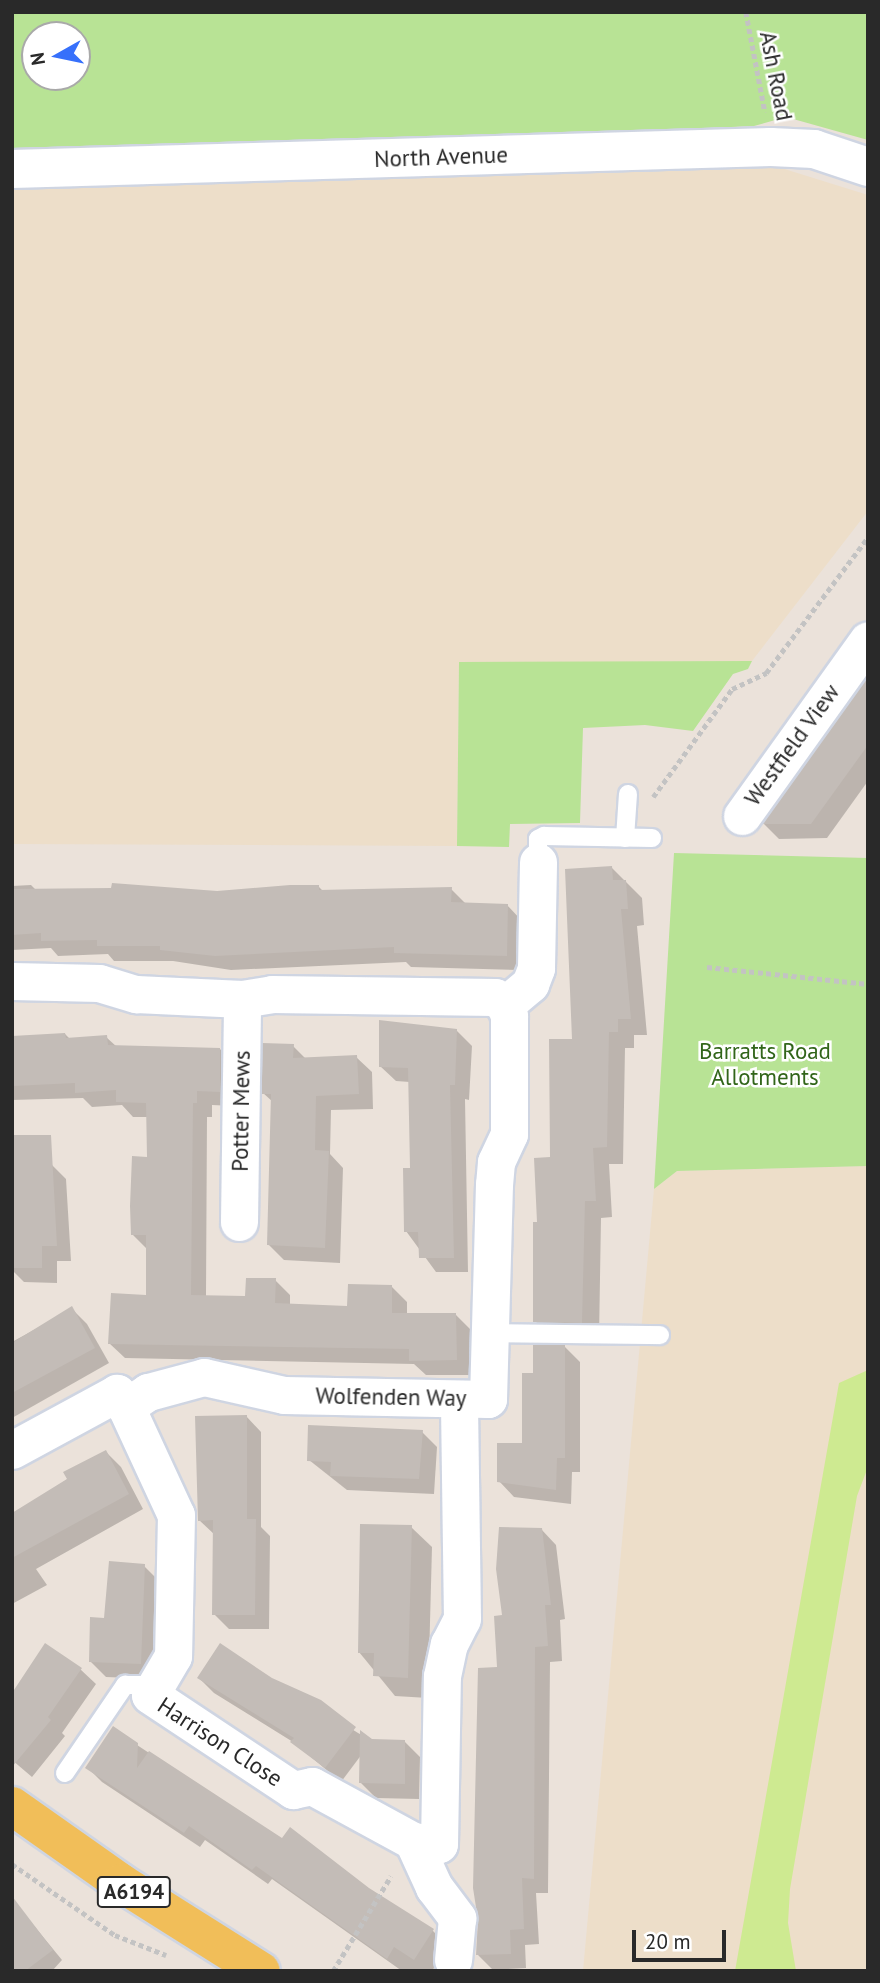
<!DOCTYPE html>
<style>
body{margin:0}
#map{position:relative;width:880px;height:1983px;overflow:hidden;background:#ebe2da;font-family:"PT Sans",sans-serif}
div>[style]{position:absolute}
.education>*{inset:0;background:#eddec9}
.green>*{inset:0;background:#b8e395}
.pitch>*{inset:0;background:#ceea91}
.shadow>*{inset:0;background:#0003}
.building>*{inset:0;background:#c3bcb7}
.path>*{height:4.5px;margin-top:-2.25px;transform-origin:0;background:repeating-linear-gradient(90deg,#c3c3c3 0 5px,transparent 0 8.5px)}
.roads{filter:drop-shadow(2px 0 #cfd5e2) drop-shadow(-2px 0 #cfd5e2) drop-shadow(0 2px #cfd5e2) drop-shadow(0 -2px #cfd5e2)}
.service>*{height:18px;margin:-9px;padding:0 9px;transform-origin:9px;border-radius:9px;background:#fff}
.minor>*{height:37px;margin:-18.5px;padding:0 18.5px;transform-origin:18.5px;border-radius:18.5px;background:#fff}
.tertiary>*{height:38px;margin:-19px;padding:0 19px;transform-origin:19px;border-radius:19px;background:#fff}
.primary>*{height:38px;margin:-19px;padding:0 19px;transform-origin:19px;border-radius:19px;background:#f1be59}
span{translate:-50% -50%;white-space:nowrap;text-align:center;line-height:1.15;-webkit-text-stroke:5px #fff;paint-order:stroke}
.shield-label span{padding:2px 5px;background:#fff;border:2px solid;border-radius:5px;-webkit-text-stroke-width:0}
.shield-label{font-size:21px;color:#292929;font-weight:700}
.street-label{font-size:23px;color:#292929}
.park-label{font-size:23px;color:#316519}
.frame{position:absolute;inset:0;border:14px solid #292929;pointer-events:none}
.north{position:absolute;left:21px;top:21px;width:70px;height:70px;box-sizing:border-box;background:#fff;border:2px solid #a9a9a9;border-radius:50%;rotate:261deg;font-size:19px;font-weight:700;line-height:28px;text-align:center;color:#292929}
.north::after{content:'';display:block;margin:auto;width:24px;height:32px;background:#3770fb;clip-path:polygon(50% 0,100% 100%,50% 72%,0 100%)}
.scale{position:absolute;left:632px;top:1930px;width:94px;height:32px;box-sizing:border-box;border:4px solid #292929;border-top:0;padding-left:9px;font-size:21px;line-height:24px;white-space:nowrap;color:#292929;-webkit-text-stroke:5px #fff;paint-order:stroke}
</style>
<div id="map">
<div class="education">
<div style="clip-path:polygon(762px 162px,868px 195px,868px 511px,752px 661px,459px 663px,457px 846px,12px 844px,12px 187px)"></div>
<div style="clip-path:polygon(868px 1166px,868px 1971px,583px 1971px,654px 1189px,677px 1171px)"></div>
</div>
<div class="green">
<div style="clip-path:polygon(evenodd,12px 12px,868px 12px,868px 140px,786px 117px,754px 126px,570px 134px,12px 150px,12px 12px,35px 35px,77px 35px,77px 77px,35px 77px,35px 35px)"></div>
<div style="clip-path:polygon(752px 661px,748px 669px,733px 674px,693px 731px,645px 725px,583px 728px,580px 823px,510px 824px,509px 847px,457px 846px,459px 662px)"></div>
<div style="clip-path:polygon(674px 853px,868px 858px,868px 1166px,677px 1171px,654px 1189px)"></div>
</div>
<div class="pitch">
<div style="clip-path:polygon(868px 1370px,868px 1467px,857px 1496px,790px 1889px,788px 1923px,796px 1971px,735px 1971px,839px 1383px)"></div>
</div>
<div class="shadow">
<div style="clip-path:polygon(868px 679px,868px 781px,827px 838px,779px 839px,764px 824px)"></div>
<div style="clip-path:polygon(612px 868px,642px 898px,644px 925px,637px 926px,647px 1035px,634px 1035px,634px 1048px,625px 1048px,623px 1164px,609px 1164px,612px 1217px,601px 1218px,599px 1339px,552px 1338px,535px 1321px,539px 1223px)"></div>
<div style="clip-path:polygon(31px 885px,37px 891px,217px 893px,319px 887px,324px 892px,451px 889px,467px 905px,507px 905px,522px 921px,521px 970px,411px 967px,406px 962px,231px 970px,173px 961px,114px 961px,108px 954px,58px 956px,51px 948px,12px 950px,12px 886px)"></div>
<div style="clip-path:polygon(456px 1030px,472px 1046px,469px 1100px,465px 1099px,468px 1272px,436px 1272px,406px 1231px,411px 1170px,410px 1082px,396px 1081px,380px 1066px)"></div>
<div style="clip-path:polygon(65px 1034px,70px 1039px,106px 1037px,117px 1047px,220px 1049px,235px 1065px,234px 1106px,212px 1105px,212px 1117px,207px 1117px,206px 1297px,247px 1298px,275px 1280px,290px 1295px,290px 1306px,349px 1307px,392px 1287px,407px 1302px,407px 1315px,456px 1315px,471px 1330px,471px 1375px,426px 1375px,414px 1364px,125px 1358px,109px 1343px,147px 1297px,148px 1250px,133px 1235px,149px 1158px,148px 1117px,133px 1117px,122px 1105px,92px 1107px,83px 1098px,12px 1100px,12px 1037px)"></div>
<div style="clip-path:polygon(293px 1046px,306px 1059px,356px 1057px,372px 1072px,373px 1109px,331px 1110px,330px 1154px,343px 1168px,340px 1263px,284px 1260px,269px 1245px,273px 1102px,263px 1093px)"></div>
<div style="clip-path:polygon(51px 1164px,66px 1179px,71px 1261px,57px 1261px,57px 1283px,24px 1282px,12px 1270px,12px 1186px)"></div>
<div style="clip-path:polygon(72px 1309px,87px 1324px,109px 1363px,12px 1418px,12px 1342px)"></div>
<div style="clip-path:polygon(565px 1347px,580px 1362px,580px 1472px,572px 1472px,571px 1504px,514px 1497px,499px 1481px,524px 1445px,535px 1375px)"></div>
<div style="clip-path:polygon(246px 1416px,261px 1432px,261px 1527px,270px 1536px,269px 1629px,229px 1629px,214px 1614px,215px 1535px,199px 1520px)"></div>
<div style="clip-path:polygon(422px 1432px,437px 1447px,434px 1494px,347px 1490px,309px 1460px)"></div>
<div style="clip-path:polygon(106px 1452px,121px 1467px,143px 1509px,36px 1569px,47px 1585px,12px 1604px,12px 1518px)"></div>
<div style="clip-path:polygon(411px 1527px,432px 1547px,428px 1698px,395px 1696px,359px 1652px)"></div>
<div style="clip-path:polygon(541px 1529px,556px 1545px,565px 1619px,560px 1620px,562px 1661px,550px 1662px,548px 1893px,536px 1893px,539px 1944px,525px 1945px,526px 1968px,493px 1970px,478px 1955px,504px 1617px)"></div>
<div style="clip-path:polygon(144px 1566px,159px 1581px,155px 1679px,106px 1677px,91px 1662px,106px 1619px)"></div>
<div style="clip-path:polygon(80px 1669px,96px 1684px,62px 1733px,65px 1736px,32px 1777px,12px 1760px)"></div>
<div style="clip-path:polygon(199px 1678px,271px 1679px,371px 1741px,405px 1742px,420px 1757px,419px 1799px,376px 1798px,361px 1783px,362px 1754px,341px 1782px,293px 1742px,214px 1693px)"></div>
<div style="clip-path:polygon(137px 1745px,283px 1841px,433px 1931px,448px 1946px,432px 1971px,402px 1971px,272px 1879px,268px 1884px,205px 1840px,200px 1847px,102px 1782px,87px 1767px)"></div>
<div style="clip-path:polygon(17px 1905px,62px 1960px,52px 1971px,12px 1971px)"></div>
</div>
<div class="building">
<div style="clip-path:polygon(868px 676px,868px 745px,811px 824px,762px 824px)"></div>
<div style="clip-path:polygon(612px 866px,613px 880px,626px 880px,628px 909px,621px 909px,631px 1019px,618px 1019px,618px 1032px,609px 1032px,607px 1147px,593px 1148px,596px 1201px,585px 1201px,582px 1323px,533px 1322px,533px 1222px,537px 1222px,534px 1158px,550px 1157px,549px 1039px,572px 1039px,565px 869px)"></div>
<div style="clip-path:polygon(112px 883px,217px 891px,290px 885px,319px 885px,319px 890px,452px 887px,451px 902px,508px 904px,507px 956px,394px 953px,394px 947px,215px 956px,160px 950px,160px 946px,97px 946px,97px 940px,41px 941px,41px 933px,12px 935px,12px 889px,111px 888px)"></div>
<div style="clip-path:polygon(379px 1020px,457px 1029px,455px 1085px,450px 1085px,454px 1258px,419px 1258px,418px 1232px,404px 1232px,403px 1168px,410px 1168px,408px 1068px,379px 1067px)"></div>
<div style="clip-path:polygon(65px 1033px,66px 1038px,107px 1035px,108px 1045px,220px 1048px,220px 1092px,197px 1091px,197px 1103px,193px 1103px,191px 1295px,245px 1296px,246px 1278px,276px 1278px,275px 1303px,347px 1306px,348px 1284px,392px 1285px,392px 1313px,456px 1313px,457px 1360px,409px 1361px,409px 1349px,108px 1344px,111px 1293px,146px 1295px,146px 1235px,131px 1235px,130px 1206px,132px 1156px,147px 1157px,146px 1103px,116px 1102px,116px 1090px,75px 1093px,75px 1083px,13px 1086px,12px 1036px)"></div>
<div style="clip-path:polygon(262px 1043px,294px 1044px,293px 1058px,357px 1055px,359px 1094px,316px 1096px,315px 1150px,329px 1151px,325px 1248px,267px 1245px,271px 1094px,262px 1094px)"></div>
<div style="clip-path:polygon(12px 1135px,51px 1135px,57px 1246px,42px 1246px,42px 1268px,12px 1268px)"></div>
<div style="clip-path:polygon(72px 1306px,95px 1348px,12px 1393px,12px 1343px)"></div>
<div style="clip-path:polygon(533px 1345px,565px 1345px,565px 1458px,557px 1458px,556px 1490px,497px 1482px,497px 1443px,522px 1443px,522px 1373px,533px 1373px)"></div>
<div style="clip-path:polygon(247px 1415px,247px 1519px,256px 1519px,255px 1615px,212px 1615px,213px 1520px,198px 1521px,195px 1416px)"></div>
<div style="clip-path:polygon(308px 1425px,423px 1430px,419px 1479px,330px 1476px,331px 1462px,307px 1461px)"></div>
<div style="clip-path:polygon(106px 1450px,129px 1494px,12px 1558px,12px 1513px,67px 1479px,63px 1472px)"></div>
<div style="clip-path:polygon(360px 1524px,412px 1525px,408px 1678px,373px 1676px,374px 1653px,358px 1653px)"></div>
<div style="clip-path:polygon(499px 1527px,542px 1528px,551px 1605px,545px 1605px,548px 1646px,535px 1647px,534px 1879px,522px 1878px,524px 1929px,510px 1930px,511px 1954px,476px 1955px,478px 1920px,473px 1888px,478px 1668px,497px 1667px,494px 1616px,502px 1615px,496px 1569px)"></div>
<div style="clip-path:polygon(109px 1561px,145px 1564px,141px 1664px,89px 1662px,90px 1617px,104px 1618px)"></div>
<div style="clip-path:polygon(45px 1643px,82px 1668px,48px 1717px,51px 1720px,12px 1767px,12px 1693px)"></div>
<div style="clip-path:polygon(220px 1643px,272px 1678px,321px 1700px,356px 1727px,325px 1768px,290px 1742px,294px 1738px,197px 1678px)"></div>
<div style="clip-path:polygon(113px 1726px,138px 1743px,137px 1768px,149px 1751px,282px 1838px,290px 1827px,369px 1888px,434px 1929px,414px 1960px,394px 1947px,387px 1959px,256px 1866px,252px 1870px,189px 1826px,184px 1833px,85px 1768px)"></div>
<div style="clip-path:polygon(360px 1730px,372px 1739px,405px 1740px,405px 1784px,359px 1783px)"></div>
<div style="clip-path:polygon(12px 1896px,53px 1950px,25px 1971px,12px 1971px)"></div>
</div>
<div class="path">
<div style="left:746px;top:12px;width:102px;rotate:79.2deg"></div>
<div style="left:653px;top:797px;width:134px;rotate:-53.8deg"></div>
<div style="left:732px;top:689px;width:38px;rotate:-25deg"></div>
<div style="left:766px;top:673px;width:170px;rotate:-53.1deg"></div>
<div style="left:707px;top:967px;width:162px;rotate:6deg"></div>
<div style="left:12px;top:1864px;width:125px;rotate:34.6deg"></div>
<div style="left:115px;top:1935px;width:55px;rotate:21.4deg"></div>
<div style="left:333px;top:1971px;width:111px;rotate:-58.6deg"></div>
</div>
<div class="roads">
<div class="service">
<div style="left:625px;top:838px;width:44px;rotate:-86.1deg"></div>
<div style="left:538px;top:862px;width:23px;rotate:-90deg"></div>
<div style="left:538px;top:839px;width:7px;rotate:-27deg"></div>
<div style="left:544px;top:836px;width:108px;rotate:1.1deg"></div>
<div style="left:490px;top:1333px;width:170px;rotate:0.7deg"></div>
<div style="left:65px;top:1773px;width:107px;rotate:-55.7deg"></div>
<div style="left:125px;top:1685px;width:32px"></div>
</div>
<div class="minor">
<div style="left:742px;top:816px;width:216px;rotate:-54.4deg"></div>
<div style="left:12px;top:981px;width:87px;rotate:1.3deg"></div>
<div style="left:99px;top:983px;width:39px;rotate:17deg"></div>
<div style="left:136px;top:994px;width:106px;rotate:2.7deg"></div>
<div style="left:242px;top:999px;width:30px;rotate:-9deg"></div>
<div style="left:272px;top:994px;width:223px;rotate:0.8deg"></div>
<div style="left:495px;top:997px;width:13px;rotate:39deg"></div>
<div style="left:505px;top:1005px;width:12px;rotate:70deg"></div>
<div style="left:509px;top:1016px;width:118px;rotate:90deg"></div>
<div style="left:509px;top:1134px;width:31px;rotate:115deg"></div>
<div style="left:496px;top:1162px;width:22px;rotate:95deg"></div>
<div style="left:494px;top:1184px;width:215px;rotate:91.6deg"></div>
<div style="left:488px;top:1399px;width:204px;rotate:-178.9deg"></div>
<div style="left:284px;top:1395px;width:82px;rotate:-167.3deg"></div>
<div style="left:204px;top:1377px;width:58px;rotate:165deg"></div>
<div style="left:148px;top:1392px;width:27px;rotate:146deg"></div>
<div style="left:126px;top:1407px;width:17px;rotate:-123deg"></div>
<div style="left:117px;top:1393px;width:119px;rotate:151.5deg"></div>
<div style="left:505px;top:1005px;width:33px;rotate:-40deg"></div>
<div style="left:530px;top:984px;width:17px;rotate:-69deg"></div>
<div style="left:536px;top:968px;width:106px;rotate:-88.9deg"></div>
<div style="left:239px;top:1222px;width:223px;rotate:-89.2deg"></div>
<div style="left:126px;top:1407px;width:119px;rotate:65.2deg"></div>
<div style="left:176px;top:1515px;width:141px;rotate:91.2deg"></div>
<div style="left:173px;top:1656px;width:45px;rotate:120.5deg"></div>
<div style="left:150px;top:1695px;width:172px;rotate:33.6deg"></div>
<div style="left:293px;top:1790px;width:19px;rotate:-12deg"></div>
<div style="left:312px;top:1786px;width:115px;rotate:28.6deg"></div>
<div style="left:413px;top:1841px;width:26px;rotate:7deg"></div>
<div style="left:439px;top:1844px;width:168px;rotate:-89deg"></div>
<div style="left:442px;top:1676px;width:33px;rotate:-78deg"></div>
<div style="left:449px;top:1644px;width:28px;rotate:-63deg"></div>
<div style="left:462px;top:1619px;width:220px;rotate:-90.8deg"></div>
<div style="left:413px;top:1841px;width:51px;rotate:65.5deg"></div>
<div style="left:434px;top:1887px;width:39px;rotate:53deg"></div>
<div style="left:457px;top:1918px;width:42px;rotate:95.4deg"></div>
</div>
<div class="tertiary">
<div style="left:12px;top:169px;width:759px;rotate:-1.66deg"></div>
<div style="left:771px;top:147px;width:43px;rotate:2.7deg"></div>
<div style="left:814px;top:149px;width:57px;rotate:18.4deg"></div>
</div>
<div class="primary">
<div style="left:12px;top:1806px;width:133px;rotate:35.2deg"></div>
<div style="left:121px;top:1883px;width:165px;rotate:32.2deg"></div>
</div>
</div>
<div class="shield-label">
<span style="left:134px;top:1892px">A6194</span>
</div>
<div class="street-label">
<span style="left:776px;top:76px;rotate:79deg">Ash Road</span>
<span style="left:441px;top:157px;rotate:-2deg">North Avenue</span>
<span style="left:792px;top:745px;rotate:-54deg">Westfield View</span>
<span style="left:241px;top:1111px;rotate:-89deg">Potter Mews</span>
<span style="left:391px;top:1397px;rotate:1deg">Wolfenden Way</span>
<span style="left:220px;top:1742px;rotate:33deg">Harrison Close</span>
</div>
<div class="park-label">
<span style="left:765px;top:1064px">Barratts Road<br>Allotments</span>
</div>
<div class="frame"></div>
<div class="north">N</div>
<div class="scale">20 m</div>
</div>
